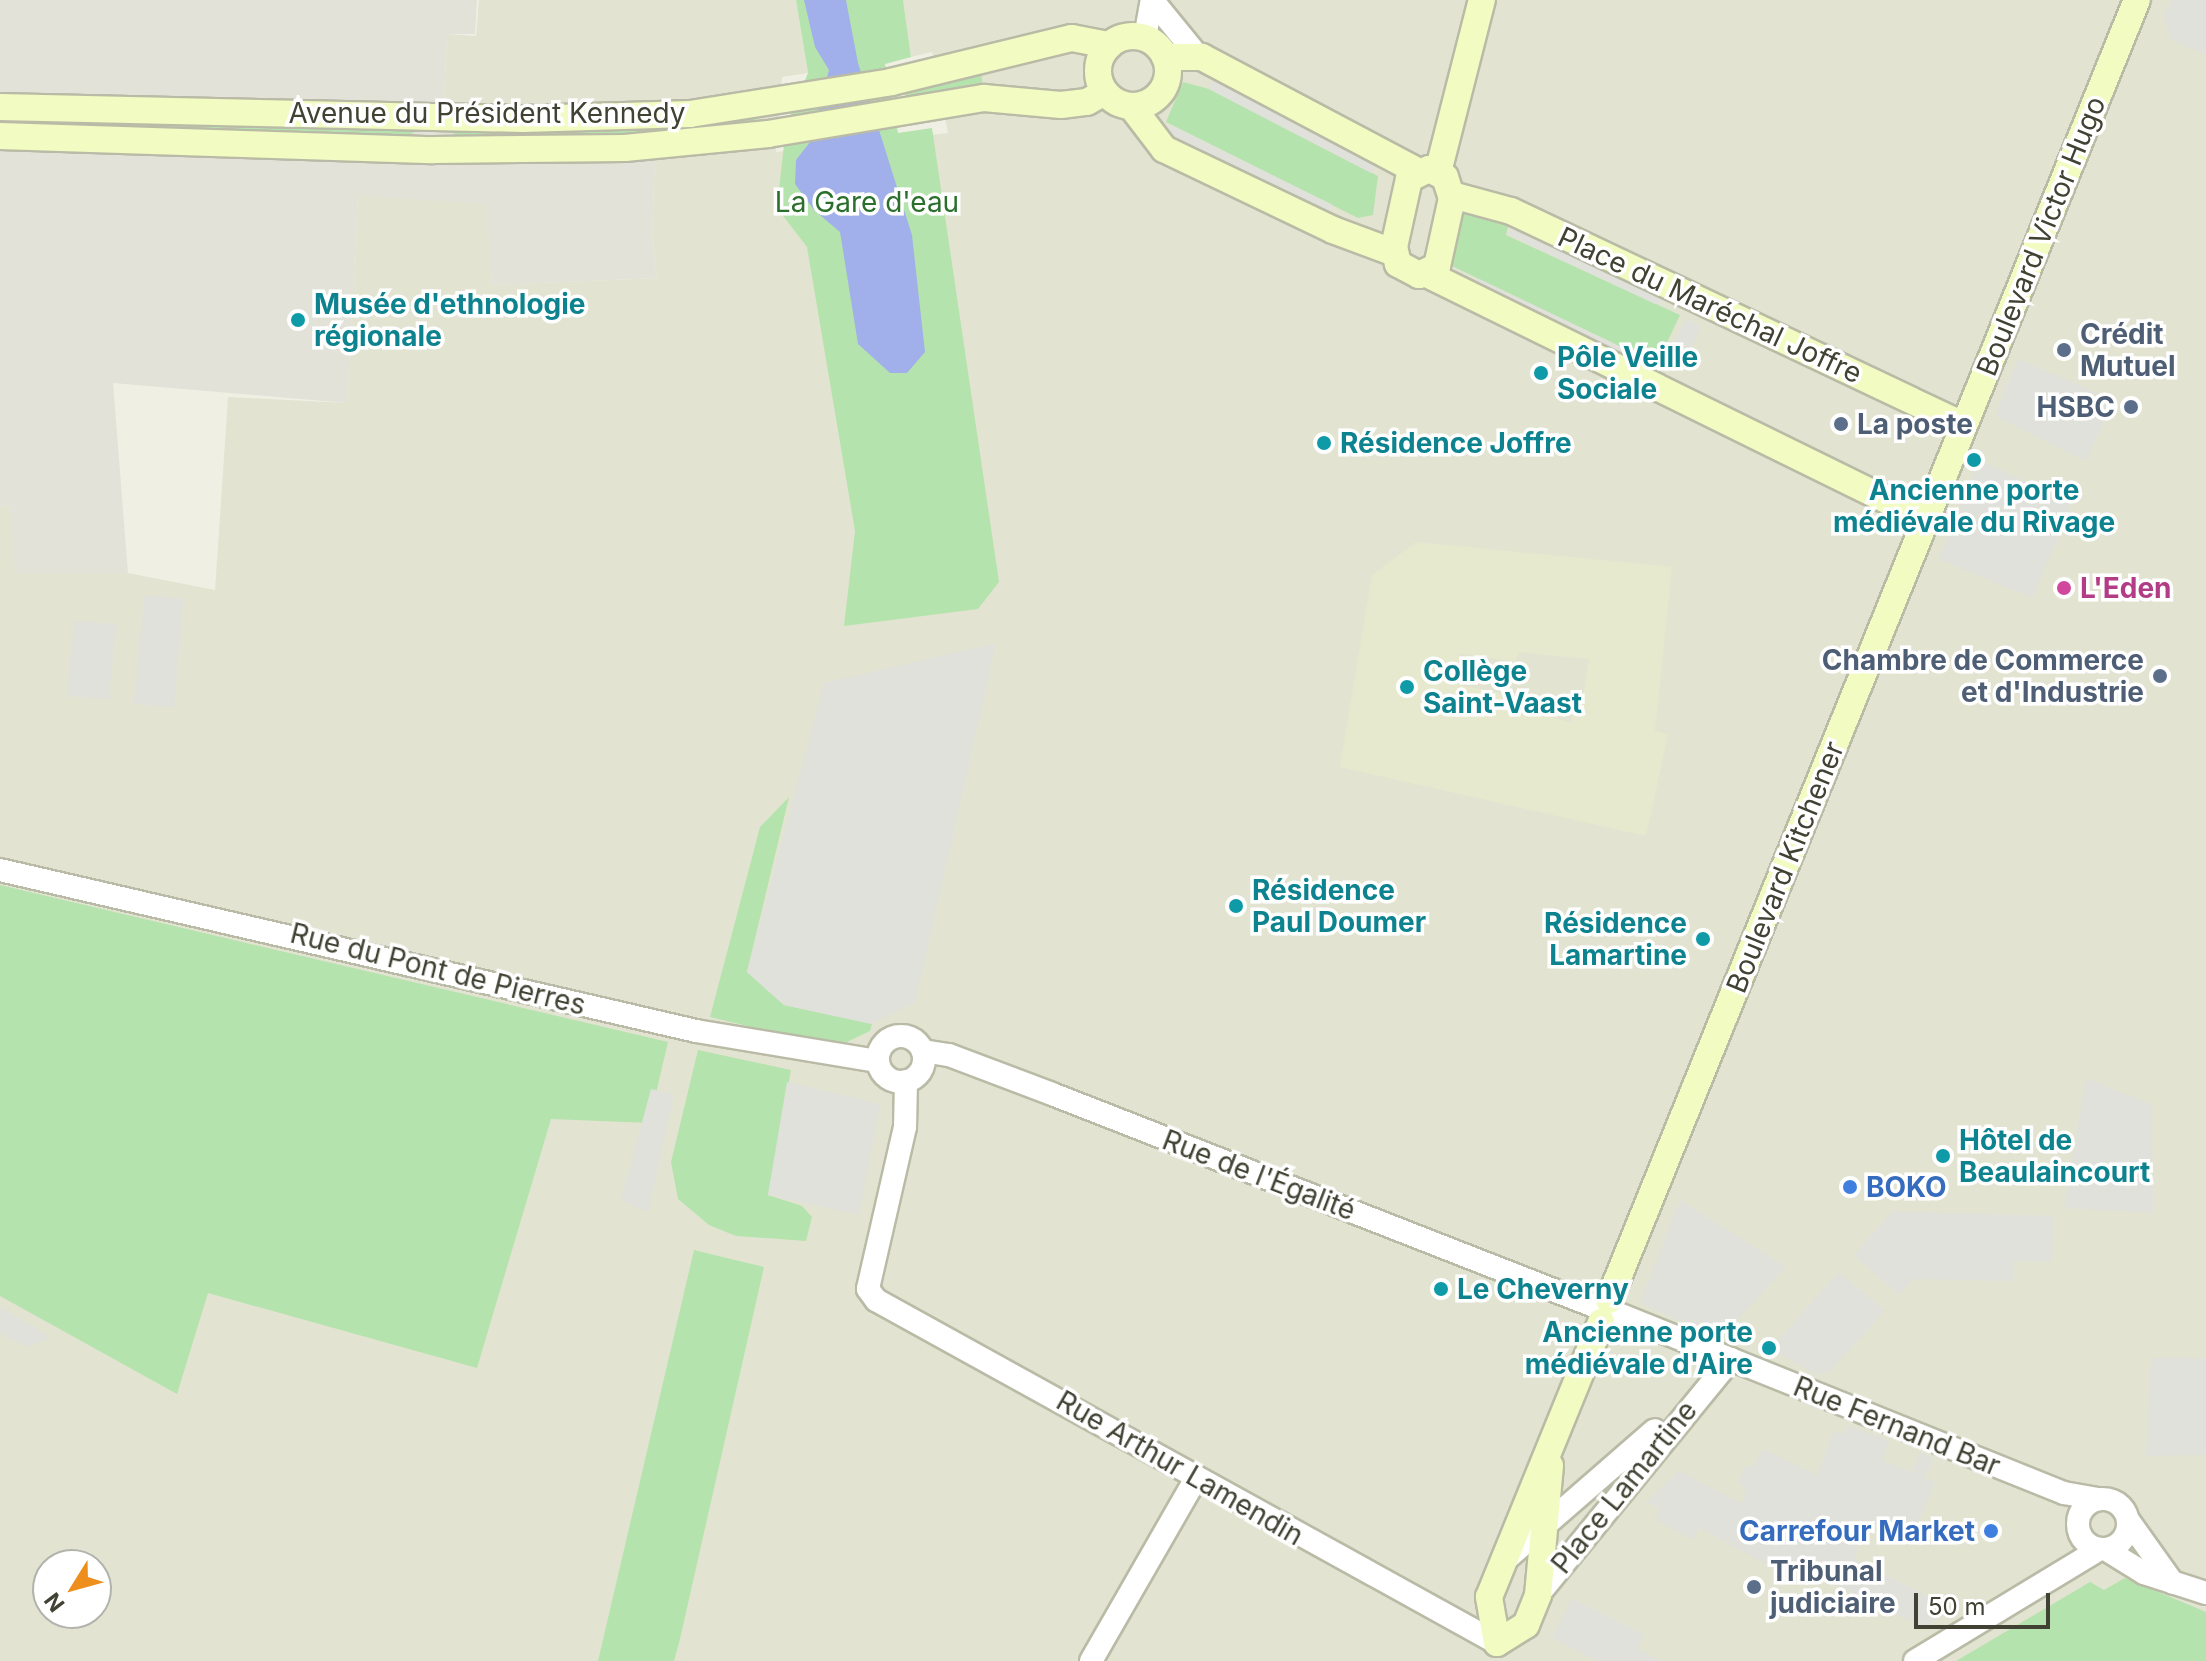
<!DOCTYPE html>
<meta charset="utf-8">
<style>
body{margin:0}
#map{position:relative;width:2206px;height:1661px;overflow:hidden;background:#eff0e3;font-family:Inter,sans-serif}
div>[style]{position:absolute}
.residential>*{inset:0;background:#e2e4d1}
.industrial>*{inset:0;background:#e2e2d8}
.education>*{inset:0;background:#e6e9cd}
.green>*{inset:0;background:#b5e3ad}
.parking>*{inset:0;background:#e1e1db}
.water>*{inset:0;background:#a1b0eb}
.roads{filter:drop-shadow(2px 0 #babba6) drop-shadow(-2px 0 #babba6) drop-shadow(0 2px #babba6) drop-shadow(0 -2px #babba6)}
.tertiary>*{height:22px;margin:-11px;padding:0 11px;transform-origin:11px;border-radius:11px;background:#fff}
.tertiary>.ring{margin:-11px;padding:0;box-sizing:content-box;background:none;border:22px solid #fff;border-radius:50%}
.secondary>*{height:26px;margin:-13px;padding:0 13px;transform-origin:13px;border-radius:13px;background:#f2fbc2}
.secondary>.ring{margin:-13px;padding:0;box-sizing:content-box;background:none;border:26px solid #f2fbc2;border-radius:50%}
.dots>*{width:22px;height:22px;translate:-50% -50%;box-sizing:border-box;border:4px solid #fff;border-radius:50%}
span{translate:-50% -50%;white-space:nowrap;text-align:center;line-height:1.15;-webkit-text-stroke:7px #fff;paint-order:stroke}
.street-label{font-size:28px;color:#414233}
.park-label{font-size:28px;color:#2b6f2c}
.culture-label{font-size:28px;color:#0d838f;font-weight:700}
.left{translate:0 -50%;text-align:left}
.right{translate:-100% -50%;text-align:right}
.service-label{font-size:28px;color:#4e5e75;font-weight:700}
.hotel-label{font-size:28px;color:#b23c85;font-weight:700}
.shop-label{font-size:28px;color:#366cbe;font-weight:700}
.north{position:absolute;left:32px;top:1549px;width:80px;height:80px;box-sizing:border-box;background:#fff;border:2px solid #b3b3ad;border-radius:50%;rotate:233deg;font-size:22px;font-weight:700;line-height:32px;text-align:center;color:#414233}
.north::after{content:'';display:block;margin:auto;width:28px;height:36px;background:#ee8e1c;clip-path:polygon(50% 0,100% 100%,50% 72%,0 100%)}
.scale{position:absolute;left:1914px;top:1593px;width:136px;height:36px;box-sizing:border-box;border:4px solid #414233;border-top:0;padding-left:10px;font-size:24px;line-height:28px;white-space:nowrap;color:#414233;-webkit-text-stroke:6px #fff;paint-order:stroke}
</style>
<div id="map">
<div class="residential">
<div style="clip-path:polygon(evenodd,479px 0,796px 0,808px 73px,782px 77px,776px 152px,948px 133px,932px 52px,911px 57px,903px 0,2206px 0,2206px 1661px,0 1661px,0 506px,10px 505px,16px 573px,128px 573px,215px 590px,228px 397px,347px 403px,358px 194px,487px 204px,492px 285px,657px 278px,652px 235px,656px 132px,453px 130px,444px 96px,447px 34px,476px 36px,479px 0,48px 1565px,96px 1565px,96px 1613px,48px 1613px,48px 1565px)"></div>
</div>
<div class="industrial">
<div style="clip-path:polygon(0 0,477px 0,475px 34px,447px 34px,444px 96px,453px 130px,656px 132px,652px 235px,657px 278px,492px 285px,486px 204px,358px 195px,347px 403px,113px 383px,128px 573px,15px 573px,10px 505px,0 506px)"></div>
</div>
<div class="education">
<div style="clip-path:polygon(evenodd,1416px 542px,1672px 567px,1655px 731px,1668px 734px,1646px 836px,1340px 767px,1372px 575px,1416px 542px,1518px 652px,1589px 659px,1583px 698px,1574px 707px,1571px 723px,1510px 706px,1511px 695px,1454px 684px,1460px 653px,1516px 662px,1518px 652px)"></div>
</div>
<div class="green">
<div style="clip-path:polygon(796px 0,903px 0,911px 57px,885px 64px,898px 133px,932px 128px,999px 582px,978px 609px,844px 626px,855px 531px,807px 247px,777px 208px,786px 126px,808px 73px)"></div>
<div style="clip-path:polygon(981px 70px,983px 89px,906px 97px,903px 87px)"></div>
<div style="clip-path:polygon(1183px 82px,1209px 89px,1378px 176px,1373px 215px,1358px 218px,1166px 122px)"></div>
<div style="clip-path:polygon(756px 116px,757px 121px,704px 130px,570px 140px,461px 140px,448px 128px)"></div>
<div style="clip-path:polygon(76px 118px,423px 126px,404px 139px,255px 137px)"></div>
<div style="clip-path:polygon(1465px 205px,1510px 218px,1506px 235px,1680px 315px,1657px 364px,1452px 266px)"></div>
<div style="clip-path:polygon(789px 797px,747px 972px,784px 1005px,872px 1024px,870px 1031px,847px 1042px,809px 1041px,710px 1017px,760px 827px)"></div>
<div style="clip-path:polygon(0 885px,668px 1042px,649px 1123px,551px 1119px,477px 1368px,208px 1293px,177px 1394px,0 1296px)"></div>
<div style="clip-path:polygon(698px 1050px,791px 1070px,768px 1195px,802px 1206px,812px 1217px,806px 1241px,736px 1236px,709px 1225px,678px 1199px,671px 1162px)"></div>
<div style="clip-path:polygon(694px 1250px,764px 1267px,680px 1639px,674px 1661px,598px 1661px)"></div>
<div style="clip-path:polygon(2125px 1578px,2206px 1612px,2206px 1661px,1956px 1661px,2090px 1582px,2104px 1590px)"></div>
</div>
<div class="parking">
<div style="clip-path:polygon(2173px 0,2206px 0,2206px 55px,2171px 40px,2164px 14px)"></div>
<div style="clip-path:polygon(1216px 76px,1378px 160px,1371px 173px,1209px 89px)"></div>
<div style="clip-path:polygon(1171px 125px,1333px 205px,1325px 219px,1162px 139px)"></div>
<div style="clip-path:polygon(1521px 226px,1669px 297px,1655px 304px,1506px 234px)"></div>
<div style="clip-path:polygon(1479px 279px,1623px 348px,1607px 357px,1464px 285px)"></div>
<div style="clip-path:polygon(1686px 319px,1701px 326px,1680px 371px,1664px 363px)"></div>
<div style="clip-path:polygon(2018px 359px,2114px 400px,2086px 461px,1995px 416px)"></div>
<div style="clip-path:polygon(1980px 460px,2072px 504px,2032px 598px,1939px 559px)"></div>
<div style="clip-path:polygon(144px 595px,183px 599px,174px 708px,134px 704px)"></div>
<div style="clip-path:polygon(74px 621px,116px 624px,109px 700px,67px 696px)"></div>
<div style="clip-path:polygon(996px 643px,915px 1003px,872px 1024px,784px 1005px,747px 972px,824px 683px)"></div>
<div style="clip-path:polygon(2086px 1078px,2152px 1105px,2153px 1213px,2064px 1208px)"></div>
<div style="clip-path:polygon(787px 1082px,880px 1104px,859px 1215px,768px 1195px)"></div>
<div style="clip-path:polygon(651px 1089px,674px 1094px,648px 1212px,621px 1200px)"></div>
<div style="clip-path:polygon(1680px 1200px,1786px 1267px,1720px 1339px,1640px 1303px)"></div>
<div style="clip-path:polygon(1893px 1211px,2054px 1216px,2051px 1262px,2014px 1261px,2013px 1281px,1913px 1279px,1899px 1295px,1854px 1255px)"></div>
<div style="clip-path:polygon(1839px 1272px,1885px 1311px,1831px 1370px,1816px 1375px,1771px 1348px)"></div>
<div style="clip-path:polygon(0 1307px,20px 1319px,51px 1338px,26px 1347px,0 1333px)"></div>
<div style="clip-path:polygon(2151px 1358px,2206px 1358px,2206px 1455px,2146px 1456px)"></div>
<div style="clip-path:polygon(1848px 1425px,1889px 1441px,1882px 1460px,1902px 1469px,1912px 1472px,1920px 1452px,1934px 1458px,1924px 1477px,1935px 1482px,1911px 1541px,1873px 1525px,1867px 1540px,1861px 1537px,1854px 1559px,1952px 1609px,1924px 1628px,1798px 1566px,1791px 1578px,1700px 1528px,1693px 1540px,1655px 1520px,1660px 1509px,1646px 1502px,1679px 1471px,1741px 1503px,1747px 1489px,1738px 1483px,1746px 1465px,1754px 1467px,1762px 1449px,1817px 1475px,1834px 1431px,1844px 1434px)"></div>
<div style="clip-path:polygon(1572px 1599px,1644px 1635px,1638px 1649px,1661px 1661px,1597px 1661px,1552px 1638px)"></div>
</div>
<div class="water">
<div style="clip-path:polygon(804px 0,846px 0,858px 63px,912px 235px,925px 352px,907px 373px,890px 373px,858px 344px,840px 232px,814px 210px,795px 184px,796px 160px,810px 142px,829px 70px,815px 47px)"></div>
</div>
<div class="roads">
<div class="tertiary">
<div style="left:1153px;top:1px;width:70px;rotate:50.8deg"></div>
<div style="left:1145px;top:38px;width:39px;rotate:-80deg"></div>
<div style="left:0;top:870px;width:714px;rotate:13.02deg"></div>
<div style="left:696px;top:1031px;width:183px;rotate:9.4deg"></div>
<div class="ring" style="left:878px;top:1036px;width:24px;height:24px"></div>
<div style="left:923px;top:1051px;width:26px;rotate:9deg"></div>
<div style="left:949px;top:1055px;width:110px;rotate:20.7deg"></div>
<div style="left:1052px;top:1094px;width:582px;rotate:21.36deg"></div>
<div style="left:906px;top:1081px;width:46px;rotate:91.2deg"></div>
<div style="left:905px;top:1127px;width:166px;rotate:102.9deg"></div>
<div style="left:868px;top:1289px;width:14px;rotate:54deg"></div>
<div style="left:876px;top:1300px;width:709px;rotate:28.91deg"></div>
<div style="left:1616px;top:1313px;width:483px;rotate:21.9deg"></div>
<div style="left:2064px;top:1493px;width:36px;rotate:10deg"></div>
<div class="ring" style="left:2078px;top:1499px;width:28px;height:28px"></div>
<div style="left:2128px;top:1520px;width:77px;rotate:54.5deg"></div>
<div style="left:2105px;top:1549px;width:46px;rotate:31.6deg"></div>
<div style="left:2144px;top:1573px;width:65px;rotate:17.9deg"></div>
<div style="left:1503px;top:1562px;width:201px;rotate:-41deg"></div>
<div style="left:1538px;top:1595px;width:305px;rotate:-50.7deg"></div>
<div style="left:1091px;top:1661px;width:209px;rotate:-60.1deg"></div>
<div style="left:1915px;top:1661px;width:216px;rotate:-31.2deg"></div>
</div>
<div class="secondary">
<div class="ring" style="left:1098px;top:36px;width:44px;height:44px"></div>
<div style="left:1165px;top:57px;width:37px"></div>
<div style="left:1202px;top:57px;width:246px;rotate:27.9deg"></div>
<div style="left:0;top:107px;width:523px;rotate:1.31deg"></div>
<div style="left:523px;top:119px;width:167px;rotate:-1.7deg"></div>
<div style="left:690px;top:114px;width:204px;rotate:-9deg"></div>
<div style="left:891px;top:82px;width:186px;rotate:-13.7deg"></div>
<div style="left:1072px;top:38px;width:38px;rotate:11deg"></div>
<div style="left:1132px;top:107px;width:53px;rotate:52.7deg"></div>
<div style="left:1164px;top:149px;width:187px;rotate:25.6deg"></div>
<div style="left:1333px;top:230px;width:66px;rotate:20.4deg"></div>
<div style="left:0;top:136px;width:433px;rotate:1.9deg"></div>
<div style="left:433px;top:150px;width:192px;rotate:-0.6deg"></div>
<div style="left:625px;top:148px;width:144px;rotate:-5.6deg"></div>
<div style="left:768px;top:134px;width:219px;rotate:-9.5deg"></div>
<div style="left:984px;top:98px;width:77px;rotate:5.2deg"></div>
<div style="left:1061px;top:105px;width:26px;rotate:-7deg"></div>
<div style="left:1087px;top:102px;width:20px;rotate:-30deg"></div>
<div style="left:1429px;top:169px;width:18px;rotate:27deg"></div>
<div style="left:1445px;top:177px;width:22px;rotate:72deg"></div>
<div style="left:1452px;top:198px;width:70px;rotate:102.4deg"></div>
<div style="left:1437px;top:266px;width:20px;rotate:153deg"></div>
<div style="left:1419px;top:275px;width:24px;rotate:-152deg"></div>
<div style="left:1398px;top:264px;width:17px;rotate:-103deg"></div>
<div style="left:1394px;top:247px;width:70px;rotate:-77.6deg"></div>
<div style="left:1409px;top:179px;width:22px;rotate:-27deg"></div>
<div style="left:1438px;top:172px;width:178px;rotate:-75.7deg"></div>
<div style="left:1452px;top:195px;width:61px;rotate:15.2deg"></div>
<div style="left:1511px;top:211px;width:500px;rotate:25.34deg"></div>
<div style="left:1427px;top:274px;width:555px;rotate:26.2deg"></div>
<div style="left:1609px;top:1300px;width:1403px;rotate:-67.9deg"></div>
<div style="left:1497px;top:1643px;width:47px;rotate:-99.9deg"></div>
<div style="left:1489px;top:1597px;width:297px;rotate:-67.8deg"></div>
<div style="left:1497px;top:1643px;width:34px;rotate:-32deg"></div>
<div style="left:1526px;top:1625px;width:32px;rotate:-68deg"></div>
<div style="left:1538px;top:1595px;width:130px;rotate:-84.7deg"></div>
</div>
</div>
<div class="dots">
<div style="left:298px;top:320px;background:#0f9aa8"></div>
<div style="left:2064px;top:350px;background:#5c6f8a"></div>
<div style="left:1541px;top:373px;background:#0f9aa8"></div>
<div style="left:2131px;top:407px;background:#5c6f8a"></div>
<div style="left:1841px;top:424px;background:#5c6f8a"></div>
<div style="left:1324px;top:443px;background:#0f9aa8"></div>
<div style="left:1974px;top:460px;background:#0f9aa8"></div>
<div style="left:2064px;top:588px;background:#d1479c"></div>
<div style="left:2160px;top:676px;background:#5c6f8a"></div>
<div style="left:1407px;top:687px;background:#0f9aa8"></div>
<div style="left:1236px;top:906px;background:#0f9aa8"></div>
<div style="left:1703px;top:939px;background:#0f9aa8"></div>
<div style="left:1943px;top:1156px;background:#0f9aa8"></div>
<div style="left:1850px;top:1187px;background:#3f7fe0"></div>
<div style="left:1441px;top:1289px;background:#0f9aa8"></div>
<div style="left:1769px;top:1348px;background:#0f9aa8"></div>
<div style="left:1991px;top:1531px;background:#3f7fe0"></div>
<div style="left:1754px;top:1587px;background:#5c6f8a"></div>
</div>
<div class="street-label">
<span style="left:487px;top:113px">Avenue du Président Kennedy</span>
<span style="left:2041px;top:236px;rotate:-68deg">Boulevard Victor Hugo</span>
<span style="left:1710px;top:305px;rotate:25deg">Place du Maréchal Joffre</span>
<span style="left:1785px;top:867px;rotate:-68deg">Boulevard Kitchener</span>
<span style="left:438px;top:969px;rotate:14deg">Rue du Pont de Pierres</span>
<span style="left:1259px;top:1175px;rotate:21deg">Rue de l'Égalité</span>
<span style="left:1897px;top:1426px;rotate:22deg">Rue Fernand Bar</span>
<span style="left:1180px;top:1468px;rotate:30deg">Rue Arthur Lamendin</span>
<span style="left:1624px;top:1487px;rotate:-51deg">Place Lamartine</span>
</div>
<div class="park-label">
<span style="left:867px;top:202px">La Gare d'eau</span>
</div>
<div class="culture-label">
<span class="left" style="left:314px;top:320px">Musée d'ethnologie<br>régionale</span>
<span class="left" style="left:1557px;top:373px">Pôle Veille<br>Sociale</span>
<span class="left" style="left:1340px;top:443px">Résidence Joffre</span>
<span style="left:1974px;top:506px">Ancienne porte<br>médiévale du Rivage</span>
<span class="left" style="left:1423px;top:687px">Collège<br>Saint-Vaast</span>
<span class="left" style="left:1252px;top:906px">Résidence<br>Paul Doumer</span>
<span class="right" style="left:1687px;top:939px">Résidence<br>Lamartine</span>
<span class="left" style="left:1959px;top:1156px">Hôtel de<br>Beaulaincourt</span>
<span class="left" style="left:1457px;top:1289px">Le Cheverny</span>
<span class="right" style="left:1753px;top:1348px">Ancienne porte<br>médiévale d'Aire</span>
</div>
<div class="service-label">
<span class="left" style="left:2080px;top:350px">Crédit<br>Mutuel</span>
<span class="right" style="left:2115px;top:407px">HSBC</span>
<span class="left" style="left:1857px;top:424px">La poste</span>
<span class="right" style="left:2144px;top:676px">Chambre de Commerce<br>et d'Industrie</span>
<span class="left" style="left:1770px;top:1587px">Tribunal<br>judiciaire</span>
</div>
<div class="hotel-label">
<span class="left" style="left:2080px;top:588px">L'Eden</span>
</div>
<div class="shop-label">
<span class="left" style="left:1866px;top:1187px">BOKO</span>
<span class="right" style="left:1975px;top:1531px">Carrefour Market</span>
</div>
<div class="north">N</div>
<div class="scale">50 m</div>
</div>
